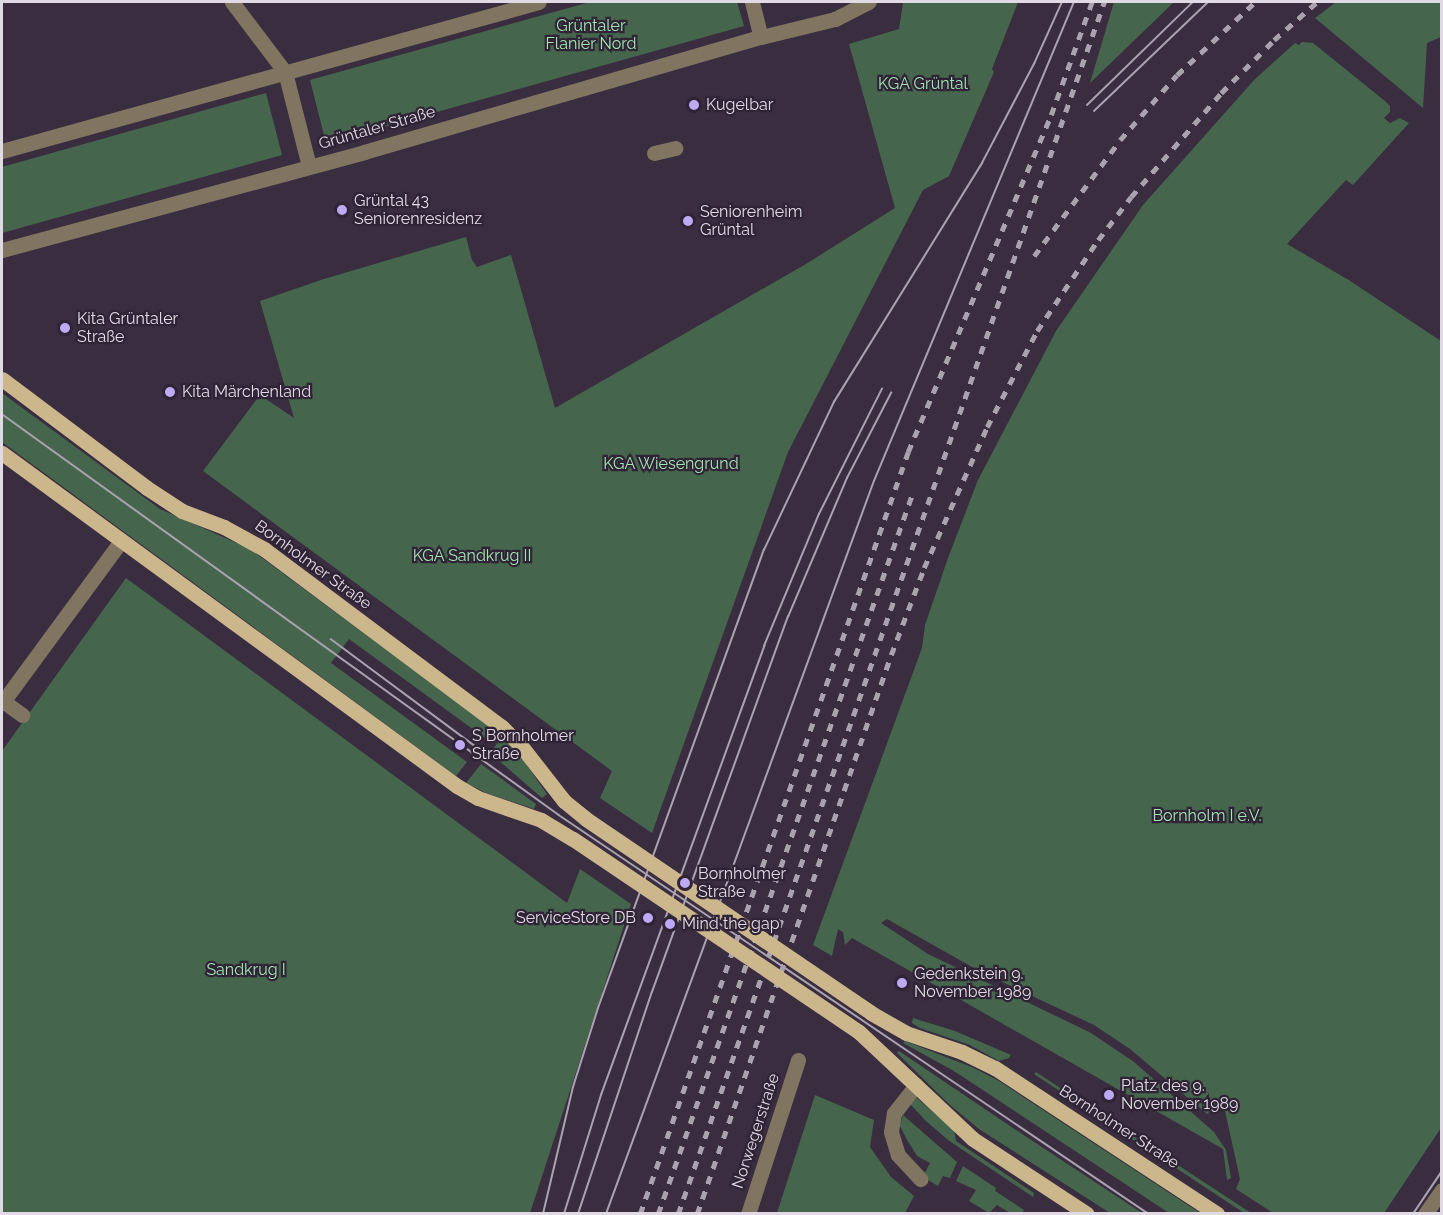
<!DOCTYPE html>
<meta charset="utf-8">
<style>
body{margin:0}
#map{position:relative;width:1443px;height:1215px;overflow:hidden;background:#3a2d40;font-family:Raleway,sans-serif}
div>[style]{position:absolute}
.green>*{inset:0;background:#45664d}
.minor>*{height:15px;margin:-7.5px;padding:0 7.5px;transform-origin:7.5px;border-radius:7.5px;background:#807561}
.major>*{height:15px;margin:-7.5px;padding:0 7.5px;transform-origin:7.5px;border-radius:7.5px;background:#ccb78c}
.tram>*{height:1.5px;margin:-0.75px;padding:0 0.75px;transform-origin:0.75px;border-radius:0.75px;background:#aba2b0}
.rail>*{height:4.5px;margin-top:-2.25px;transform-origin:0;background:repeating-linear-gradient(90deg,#aba2b0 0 8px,transparent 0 16px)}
.major-bridge>*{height:15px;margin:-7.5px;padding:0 7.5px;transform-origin:7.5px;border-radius:7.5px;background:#ccb78c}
.dots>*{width:16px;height:16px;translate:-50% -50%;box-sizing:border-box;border:3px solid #2f2335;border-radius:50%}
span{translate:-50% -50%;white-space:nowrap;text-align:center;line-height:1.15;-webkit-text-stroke:4.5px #2f2335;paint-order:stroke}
.park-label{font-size:16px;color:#9fe6b0}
.poi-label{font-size:16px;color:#e1dae5}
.left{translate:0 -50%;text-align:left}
.right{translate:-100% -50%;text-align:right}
.street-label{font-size:16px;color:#e1dae5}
.frame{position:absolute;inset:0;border:3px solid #e1dae5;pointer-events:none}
</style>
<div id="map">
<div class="green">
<div style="clip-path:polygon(590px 2px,737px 2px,744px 26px,326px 143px,310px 80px)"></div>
<div style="clip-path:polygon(906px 2px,1018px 2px,992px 69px,994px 72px,949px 176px,923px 190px,788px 452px,652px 833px,600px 798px,612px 771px,203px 471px,260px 395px,294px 418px,260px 301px,324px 279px,466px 237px,472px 260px,477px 267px,511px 255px,555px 408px,806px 264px,895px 208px,849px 44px,899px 29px,903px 3px)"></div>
<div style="clip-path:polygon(1114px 2px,1174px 2px,1090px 83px)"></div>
<div style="clip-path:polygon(1336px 2px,1441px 2px,1441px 37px,1427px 43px,1423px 108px,1315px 18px)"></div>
<div style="clip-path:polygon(1302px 42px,1313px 43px,1385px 101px,1390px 106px,1390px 112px,1384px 118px,1390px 123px,1400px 118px,1409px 123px,1353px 185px,1346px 180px,1287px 244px,1347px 279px,1441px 341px,1441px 1128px,1384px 1213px,1273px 1213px,1236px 1189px,1240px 1179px,1223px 1102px,1207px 1114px,1130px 1049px,1094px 1025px,981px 972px,887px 919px,881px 923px,928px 954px,1091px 1033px,1134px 1062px,1214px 1132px,1226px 1150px,1231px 1178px,1227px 1180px,1223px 1149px,852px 938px,845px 945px,843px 932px,838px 929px,832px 956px,813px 945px,922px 648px,925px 625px,948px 558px,978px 480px,1056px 331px,1143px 205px,1255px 79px,1295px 43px,1299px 45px)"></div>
<div style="clip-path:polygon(266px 93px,282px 155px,2px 233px,2px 167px)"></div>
<div style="clip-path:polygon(2px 393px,160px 509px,250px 549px,493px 729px,485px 738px,349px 639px,331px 663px,467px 762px,456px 776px,2px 442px)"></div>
<div style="clip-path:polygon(126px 578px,567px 903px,580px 869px,631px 904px,530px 1213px,2px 1214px,2px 751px)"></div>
<div style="clip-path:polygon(502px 737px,523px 760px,547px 794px,542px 798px,490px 753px)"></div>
<div style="clip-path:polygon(481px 764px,536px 804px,534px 809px,486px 793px,466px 783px)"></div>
<div style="clip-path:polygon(913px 1018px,955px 1031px,1011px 1055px,1009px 1058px,999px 1061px,970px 1045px,920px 1028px,912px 1023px)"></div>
<div style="clip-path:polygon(905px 1041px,974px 1068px,999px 1081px,1200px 1213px,1169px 1213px,954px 1071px,903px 1043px)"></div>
<div style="clip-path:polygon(899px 1051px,1013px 1128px,1142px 1213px,1110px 1213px,979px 1129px,949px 1104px,897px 1053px)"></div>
<div style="clip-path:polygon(1036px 1072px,1251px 1213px,1244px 1213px,1034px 1074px)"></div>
<div style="clip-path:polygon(815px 1095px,874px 1120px,870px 1147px,891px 1177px,914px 1196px,905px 1213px,777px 1213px)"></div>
<div style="clip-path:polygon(917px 1098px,954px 1130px,956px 1141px,1034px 1193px,1033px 1197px,948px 1140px,926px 1121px,908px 1102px)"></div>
<div style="clip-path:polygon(903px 1115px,957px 1162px,950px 1178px,943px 1176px,938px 1186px,923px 1177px,930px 1163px,917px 1156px,906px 1138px,900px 1126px)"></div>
<div style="clip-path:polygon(963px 1166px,996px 1188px,995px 1191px,1024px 1210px,1022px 1213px,1010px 1213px,997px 1205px,989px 1213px,969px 1201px,976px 1190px,956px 1181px)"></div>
</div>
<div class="minor">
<div style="left:232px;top:2px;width:88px;rotate:52.9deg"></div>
<div style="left:285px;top:72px;width:97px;rotate:75.7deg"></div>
<div style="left:752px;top:2px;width:36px;rotate:76deg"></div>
<div style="left:2px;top:151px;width:557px;rotate:-15.51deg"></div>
<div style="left:654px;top:153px;width:22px;rotate:-13deg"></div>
<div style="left:2px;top:250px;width:375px;rotate:-15.1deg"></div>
<div style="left:364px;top:152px;width:413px;rotate:-16.2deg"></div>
<div style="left:761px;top:37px;width:76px;rotate:-13.7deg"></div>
<div style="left:835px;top:19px;width:38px;rotate:-27deg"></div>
<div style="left:3px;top:701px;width:24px;rotate:36deg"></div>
<div style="left:2px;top:703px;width:201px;rotate:-53.7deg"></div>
<div style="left:916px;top:1085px;width:36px;rotate:128deg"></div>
<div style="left:894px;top:1113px;width:19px;rotate:99deg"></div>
<div style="left:891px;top:1132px;width:24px;rotate:73deg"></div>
<div style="left:898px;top:1155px;width:33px;rotate:47deg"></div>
<div style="left:748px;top:1214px;width:162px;rotate:-72deg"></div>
<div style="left:1425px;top:1214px;width:29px;rotate:-55deg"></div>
</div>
<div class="major">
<div style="left:2px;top:379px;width:181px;rotate:36.9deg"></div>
<div style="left:147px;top:488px;width:42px;rotate:33.3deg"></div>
<div style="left:182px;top:511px;width:45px;rotate:20.9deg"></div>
<div style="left:224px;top:527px;width:46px;rotate:28.8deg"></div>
<div style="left:264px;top:549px;width:297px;rotate:36.8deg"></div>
<div style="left:502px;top:727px;width:28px;rotate:45deg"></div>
<div style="left:522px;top:747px;width:68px;rotate:52.1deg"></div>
<div style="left:564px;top:801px;width:28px;rotate:39deg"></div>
<div style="left:2px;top:453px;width:564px;rotate:36.2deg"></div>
<div style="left:457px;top:786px;width:24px;rotate:30deg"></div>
<div style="left:478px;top:798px;width:67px;rotate:19.2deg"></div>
<div style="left:541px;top:820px;width:37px;rotate:31deg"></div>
<div style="left:871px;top:1013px;width:40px;rotate:29.7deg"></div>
<div style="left:906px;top:1033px;width:59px;rotate:18.7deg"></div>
<div style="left:962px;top:1052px;width:37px;rotate:26deg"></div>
<div style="left:995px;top:1068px;width:266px;rotate:33.3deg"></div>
<div style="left:859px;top:1032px;width:156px;rotate:43.2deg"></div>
<div style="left:973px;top:1139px;width:136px;rotate:33.3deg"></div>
</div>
<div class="tram">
<div style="left:1087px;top:105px;width:148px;rotate:-44.2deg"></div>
<div style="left:1094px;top:111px;width:158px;rotate:-43.7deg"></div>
<div style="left:2px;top:414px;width:686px;rotate:35.75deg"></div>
<div style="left:559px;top:815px;width:712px;rotate:34.07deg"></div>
<div style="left:331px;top:639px;width:183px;rotate:36.6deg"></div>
<div style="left:543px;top:1214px;width:130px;rotate:-76.7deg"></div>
<div style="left:573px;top:1087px;width:83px;rotate:-72.4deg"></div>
<div style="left:598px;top:1008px;width:487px;rotate:-70.1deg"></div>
<div style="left:764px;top:550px;width:164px;rotate:-64.7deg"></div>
<div style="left:834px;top:402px;width:281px;rotate:-58.2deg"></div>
<div style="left:982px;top:163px;width:112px;rotate:-62.3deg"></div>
<div style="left:1034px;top:64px;width:68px;rotate:-65.7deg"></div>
<div style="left:564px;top:1214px;width:125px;rotate:-72.7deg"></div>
<div style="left:601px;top:1095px;width:478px;rotate:-70deg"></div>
<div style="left:764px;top:646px;width:143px;rotate:-67.4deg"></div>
<div style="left:819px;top:514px;width:140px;rotate:-63.3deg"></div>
<div style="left:578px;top:1214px;width:234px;rotate:-71.6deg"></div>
<div style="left:652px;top:992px;width:399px;rotate:-70.1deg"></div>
<div style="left:788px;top:617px;width:151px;rotate:-67deg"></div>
<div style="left:847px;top:478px;width:96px;rotate:-62.6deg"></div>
<div style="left:606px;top:1214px;width:780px;rotate:-69.92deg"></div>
<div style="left:874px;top:481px;width:519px;rotate:-67.34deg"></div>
<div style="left:1413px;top:1214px;width:52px;rotate:-56deg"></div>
</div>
<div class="rail">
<div style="left:1034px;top:256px;width:144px;rotate:-53.4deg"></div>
<div style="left:1120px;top:140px;width:86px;rotate:-48.8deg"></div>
<div style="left:1177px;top:75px;width:107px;rotate:-43.1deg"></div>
<div style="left:640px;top:1214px;width:808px;rotate:-70.62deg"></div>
<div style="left:908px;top:452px;width:366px;rotate:-67deg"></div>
<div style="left:1051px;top:115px;width:120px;rotate:-70.1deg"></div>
<div style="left:658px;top:1214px;width:766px;rotate:-70.55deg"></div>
<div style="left:678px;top:1214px;width:1285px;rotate:-70.63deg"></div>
<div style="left:697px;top:1214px;width:592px;rotate:-70.86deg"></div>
<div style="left:891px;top:655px;width:93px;rotate:-69.2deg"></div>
<div style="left:924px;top:568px;width:154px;rotate:-65.9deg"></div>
<div style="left:987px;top:427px;width:108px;rotate:-62.5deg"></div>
<div style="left:1037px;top:331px;width:110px;rotate:-56.2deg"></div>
<div style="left:1098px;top:240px;width:54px;rotate:-52.5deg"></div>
<div style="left:1131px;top:197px;width:138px;rotate:-49.1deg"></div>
<div style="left:1221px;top:93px;width:75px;rotate:-45deg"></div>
<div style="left:1274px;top:40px;width:57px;rotate:-41.5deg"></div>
</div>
<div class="major-bridge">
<div style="left:586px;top:819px;width:345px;rotate:34.2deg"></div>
<div style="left:573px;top:839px;width:345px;rotate:34deg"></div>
</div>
<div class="dots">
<div style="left:694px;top:105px;background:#bea9f5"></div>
<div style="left:342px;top:210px;background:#bea9f5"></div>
<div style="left:688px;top:221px;background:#bea9f5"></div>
<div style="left:65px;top:328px;background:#bea9f5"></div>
<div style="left:170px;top:392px;background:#bea9f5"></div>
<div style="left:460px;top:745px;background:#bea9f5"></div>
<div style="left:685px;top:883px;background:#bea9f5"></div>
<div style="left:648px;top:918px;background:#bea9f5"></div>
<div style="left:670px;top:924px;background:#bea9f5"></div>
<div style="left:902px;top:983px;background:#bea9f5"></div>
<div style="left:1109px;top:1095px;background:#bea9f5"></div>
</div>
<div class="park-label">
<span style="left:591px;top:35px">Grüntaler<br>Flanier Nord</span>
<span style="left:923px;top:84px">KGA Grüntal</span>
<span style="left:671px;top:464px">KGA Wiesengrund</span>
<span style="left:472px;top:556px">KGA Sandkrug II</span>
<span style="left:1207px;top:816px">Bornholm I e.V.</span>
<span style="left:246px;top:970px">Sandkrug I</span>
</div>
<div class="poi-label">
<span class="left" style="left:706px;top:105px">Kugelbar</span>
<span class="left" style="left:354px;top:210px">Grüntal 43<br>Seniorenresidenz</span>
<span class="left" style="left:700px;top:221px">Seniorenheim<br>Grüntal</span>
<span class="left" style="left:77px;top:328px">Kita Grüntaler<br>Straße</span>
<span class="left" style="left:182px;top:392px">Kita Märchenland</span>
<span class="left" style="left:472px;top:745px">S Bornholmer<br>Straße</span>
<span class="left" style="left:698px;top:883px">Bornholmer<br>Straße</span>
<span class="right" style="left:636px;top:918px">ServiceStore DB</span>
<span class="left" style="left:682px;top:924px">Mind the gap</span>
<span class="left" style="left:914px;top:983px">Gedenkstein 9.<br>November 1989</span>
<span class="left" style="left:1121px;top:1095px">Platz des 9.<br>November 1989</span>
</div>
<div class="street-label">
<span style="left:377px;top:128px;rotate:-16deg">Grüntaler Straße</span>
<span style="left:313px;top:565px;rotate:36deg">Bornholmer Straße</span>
<span style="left:1119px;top:1127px;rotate:33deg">Bornholmer Straße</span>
<span style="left:756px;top:1131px;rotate:-72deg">Norwegerstraße</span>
</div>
<div class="frame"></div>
</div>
